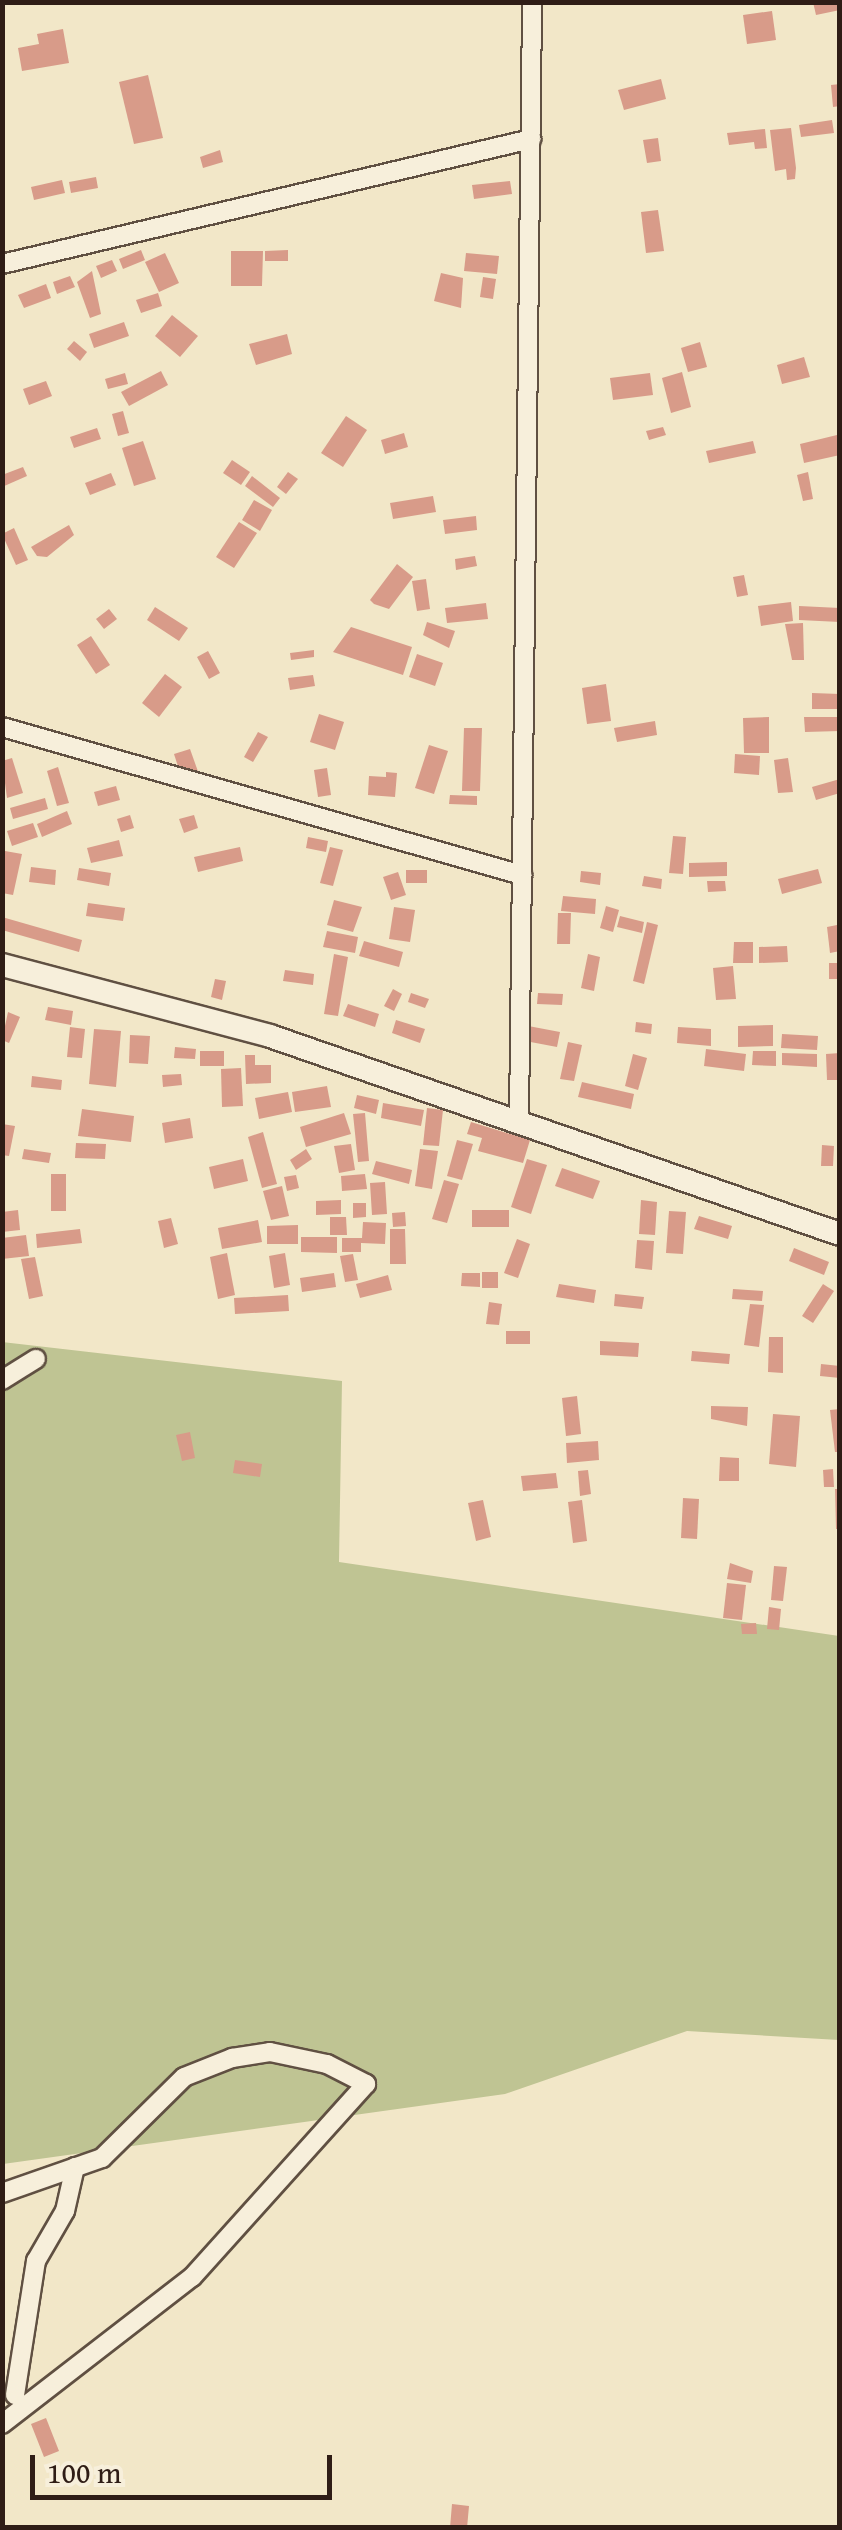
<!DOCTYPE html>
<style>
body{margin:0}
#map{position:relative;width:842px;height:2530px;overflow:hidden;background:#f2e7c8;font-family:"Gentium Book Plus",serif}
div>[style]{position:absolute}
.green>*{inset:0;background:#bfc493}
.building>*{inset:0;background:#d89b89}
.roads{filter:drop-shadow(2px 0 #605042) drop-shadow(-2px 0 #605042) drop-shadow(0 2px #605042) drop-shadow(0 -2px #605042)}
.minor>*{height:18px;margin:-9px;padding:0 9px;transform-origin:9px;border-radius:9px;background:#f7efdb}
.secondary>*{height:22px;margin:-11px;padding:0 11px;transform-origin:11px;border-radius:11px;background:#f7efdb}
span{translate:-50% -50%;white-space:nowrap;text-align:center;line-height:1.15;-webkit-text-stroke:8px #f7efdb;paint-order:stroke}
.frame{position:absolute;inset:0;border:5px solid #2f1d16;pointer-events:none}
.scale{position:absolute;left:30px;top:2455px;width:302px;height:45px;box-sizing:border-box;border:5px solid #2f1d16;border-top:0;padding-left:12px;font-size:30px;line-height:35px;white-space:nowrap;color:#2f1d16;-webkit-text-stroke:8px #f7efdb;paint-order:stroke}
</style>
<div id="map">
<div class="green">
<div style="clip-path:polygon(2px 1342px,342px 1381px,339px 1562px,839px 1636px,839px 2040px,687px 2031px,505px 2094px,3px 2164px)"></div>
</div>
<div class="building">
<div style="clip-path:polygon(813px 2px,840px 2px,840px 10px,816px 15px)"></div>
<div style="clip-path:polygon(772px 11px,776px 40px,747px 44px,743px 15px)"></div>
<div style="clip-path:polygon(63px 29px,69px 63px,22px 71px,18px 48px,39px 44px,37px 34px)"></div>
<div style="clip-path:polygon(148px 75px,163px 138px,134px 144px,119px 82px)"></div>
<div style="clip-path:polygon(661px 79px,666px 99px,624px 110px,618px 90px)"></div>
<div style="clip-path:polygon(840px 84px,840px 106px,833px 107px,831px 85px)"></div>
<div style="clip-path:polygon(832px 120px,834px 133px,801px 137px,799px 125px)"></div>
<div style="clip-path:polygon(791px 128px,796px 168px,795px 179px,787px 180px,786px 169px,775px 171px,770px 130px)"></div>
<div style="clip-path:polygon(765px 129px,767px 148px,755px 149px,754px 142px,729px 145px,727px 133px)"></div>
<div style="clip-path:polygon(658px 138px,661px 161px,647px 163px,643px 140px)"></div>
<div style="clip-path:polygon(220px 150px,223px 162px,203px 168px,200px 157px)"></div>
<div style="clip-path:polygon(96px 177px,98px 188px,71px 193px,69px 182px)"></div>
<div style="clip-path:polygon(62px 180px,65px 193px,34px 200px,31px 187px)"></div>
<div style="clip-path:polygon(510px 181px,512px 194px,474px 199px,472px 185px)"></div>
<div style="clip-path:polygon(658px 210px,664px 251px,646px 253px,641px 212px)"></div>
<div style="clip-path:polygon(141px 250px,145px 260px,123px 269px,119px 259px)"></div>
<div style="clip-path:polygon(288px 250px,288px 261px,265px 261px,265px 251px)"></div>
<div style="clip-path:polygon(231px 251px,263px 251px,262px 286px,231px 286px)"></div>
<div style="clip-path:polygon(165px 253px,179px 283px,159px 292px,145px 262px)"></div>
<div style="clip-path:polygon(466px 253px,499px 256px,497px 274px,464px 271px)"></div>
<div style="clip-path:polygon(112px 260px,117px 271px,101px 278px,96px 266px)"></div>
<div style="clip-path:polygon(92px 271px,101px 314px,90px 318px,77px 282px)"></div>
<div style="clip-path:polygon(441px 273px,463px 278px,461px 308px,434px 301px)"></div>
<div style="clip-path:polygon(70px 276px,75px 287px,57px 294px,53px 282px)"></div>
<div style="clip-path:polygon(483px 277px,496px 279px,493px 299px,480px 297px)"></div>
<div style="clip-path:polygon(46px 284px,51px 298px,24px 308px,18px 295px)"></div>
<div style="clip-path:polygon(158px 293px,162px 306px,141px 313px,136px 300px)"></div>
<div style="clip-path:polygon(172px 315px,198px 336px,180px 357px,155px 336px)"></div>
<div style="clip-path:polygon(124px 322px,129px 336px,94px 348px,89px 334px)"></div>
<div style="clip-path:polygon(287px 334px,292px 354px,256px 365px,249px 344px)"></div>
<div style="clip-path:polygon(74px 341px,87px 352px,80px 361px,67px 349px)"></div>
<div style="clip-path:polygon(700px 342px,707px 367px,688px 372px,681px 348px)"></div>
<div style="clip-path:polygon(804px 357px,810px 377px,782px 384px,777px 365px)"></div>
<div style="clip-path:polygon(161px 371px,168px 385px,129px 406px,121px 392px)"></div>
<div style="clip-path:polygon(682px 372px,691px 407px,671px 413px,662px 378px)"></div>
<div style="clip-path:polygon(125px 373px,128px 384px,108px 389px,105px 379px)"></div>
<div style="clip-path:polygon(650px 373px,653px 395px,613px 400px,610px 378px)"></div>
<div style="clip-path:polygon(46px 381px,52px 396px,29px 405px,23px 389px)"></div>
<div style="clip-path:polygon(123px 411px,129px 433px,118px 436px,112px 414px)"></div>
<div style="clip-path:polygon(346px 416px,367px 430px,343px 467px,321px 453px)"></div>
<div style="clip-path:polygon(663px 427px,666px 435px,649px 440px,646px 431px)"></div>
<div style="clip-path:polygon(97px 428px,101px 439px,74px 448px,70px 437px)"></div>
<div style="clip-path:polygon(404px 433px,408px 447px,385px 454px,381px 440px)"></div>
<div style="clip-path:polygon(837px 435px,840px 455px,804px 463px,800px 444px)"></div>
<div style="clip-path:polygon(143px 441px,156px 479px,134px 486px,122px 448px)"></div>
<div style="clip-path:polygon(753px 441px,756px 453px,709px 463px,706px 451px)"></div>
<div style="clip-path:polygon(232px 460px,250px 472px,241px 485px,223px 473px)"></div>
<div style="clip-path:polygon(23px 467px,27px 476px,2px 487px,2px 475px)"></div>
<div style="clip-path:polygon(288px 472px,298px 479px,286px 494px,277px 487px)"></div>
<div style="clip-path:polygon(808px 472px,813px 499px,803px 501px,797px 475px)"></div>
<div style="clip-path:polygon(111px 473px,116px 485px,90px 495px,85px 483px)"></div>
<div style="clip-path:polygon(252px 476px,280px 498px,273px 507px,245px 486px)"></div>
<div style="clip-path:polygon(433px 496px,436px 512px,393px 519px,390px 503px)"></div>
<div style="clip-path:polygon(254px 500px,272px 510px,260px 531px,242px 520px)"></div>
<div style="clip-path:polygon(476px 516px,477px 530px,445px 534px,443px 520px)"></div>
<div style="clip-path:polygon(239px 522px,257px 533px,234px 568px,216px 557px)"></div>
<div style="clip-path:polygon(69px 525px,74px 535px,47px 557px,37px 556px,31px 547px)"></div>
<div style="clip-path:polygon(14px 528px,28px 560px,16px 565px,2px 534px)"></div>
<div style="clip-path:polygon(475px 556px,477px 566px,456px 570px,455px 559px)"></div>
<div style="clip-path:polygon(397px 564px,413px 577px,389px 609px,374px 604px,370px 600px)"></div>
<div style="clip-path:polygon(744px 575px,748px 595px,737px 597px,733px 577px)"></div>
<div style="clip-path:polygon(426px 579px,430px 609px,417px 611px,412px 581px)"></div>
<div style="clip-path:polygon(791px 602px,793px 621px,761px 626px,758px 606px)"></div>
<div style="clip-path:polygon(486px 603px,488px 619px,447px 623px,445px 608px)"></div>
<div style="clip-path:polygon(799px 606px,840px 608px,840px 622px,799px 620px)"></div>
<div style="clip-path:polygon(155px 607px,188px 628px,179px 641px,147px 620px)"></div>
<div style="clip-path:polygon(109px 609px,117px 619px,104px 629px,96px 619px)"></div>
<div style="clip-path:polygon(427px 622px,455px 631px,449px 648px,423px 635px)"></div>
<div style="clip-path:polygon(803px 623px,804px 660px,792px 660px,785px 624px)"></div>
<div style="clip-path:polygon(351px 627px,412px 647px,403px 675px,333px 652px)"></div>
<div style="clip-path:polygon(91px 636px,110px 665px,96px 674px,77px 645px)"></div>
<div style="clip-path:polygon(314px 650px,314px 657px,291px 660px,290px 653px)"></div>
<div style="clip-path:polygon(208px 651px,220px 673px,209px 679px,197px 657px)"></div>
<div style="clip-path:polygon(417px 654px,443px 663px,435px 686px,409px 677px)"></div>
<div style="clip-path:polygon(165px 674px,182px 687px,159px 717px,142px 703px)"></div>
<div style="clip-path:polygon(313px 675px,315px 686px,290px 690px,288px 678px)"></div>
<div style="clip-path:polygon(606px 684px,611px 721px,587px 724px,582px 688px)"></div>
<div style="clip-path:polygon(812px 693px,840px 694px,840px 709px,812px 709px)"></div>
<div style="clip-path:polygon(319px 714px,344px 722px,335px 750px,310px 742px)"></div>
<div style="clip-path:polygon(769px 717px,769px 753px,744px 753px,743px 718px)"></div>
<div style="clip-path:polygon(804px 717px,840px 717px,840px 731px,805px 732px)"></div>
<div style="clip-path:polygon(655px 721px,657px 735px,617px 742px,614px 728px)"></div>
<div style="clip-path:polygon(464px 728px,482px 728px,480px 791px,462px 791px)"></div>
<div style="clip-path:polygon(258px 732px,268px 737px,253px 762px,244px 757px)"></div>
<div style="clip-path:polygon(429px 745px,448px 751px,434px 794px,415px 788px)"></div>
<div style="clip-path:polygon(190px 749px,201px 780px,184px 785px,174px 754px)"></div>
<div style="clip-path:polygon(735px 754px,760px 756px,759px 775px,734px 773px)"></div>
<div style="clip-path:polygon(12px 758px,23px 793px,7px 798px,2px 761px)"></div>
<div style="clip-path:polygon(788px 758px,793px 792px,778px 793px,774px 760px)"></div>
<div style="clip-path:polygon(58px 767px,69px 803px,57px 806px,47px 771px)"></div>
<div style="clip-path:polygon(327px 768px,331px 795px,318px 797px,314px 770px)"></div>
<div style="clip-path:polygon(386px 772px,397px 773px,395px 797px,368px 795px,369px 776px,386px 777px)"></div>
<div style="clip-path:polygon(840px 779px,840px 793px,816px 800px,812px 787px)"></div>
<div style="clip-path:polygon(116px 786px,120px 800px,98px 806px,94px 792px)"></div>
<div style="clip-path:polygon(450px 795px,477px 796px,477px 805px,449px 804px)"></div>
<div style="clip-path:polygon(45px 798px,48px 809px,13px 819px,10px 808px)"></div>
<div style="clip-path:polygon(67px 811px,72px 824px,42px 837px,37px 824px)"></div>
<div style="clip-path:polygon(130px 815px,134px 828px,121px 832px,117px 819px)"></div>
<div style="clip-path:polygon(194px 815px,198px 828px,184px 833px,179px 819px)"></div>
<div style="clip-path:polygon(33px 823px,38px 837px,12px 846px,7px 831px)"></div>
<div style="clip-path:polygon(673px 836px,686px 837px,683px 874px,669px 873px)"></div>
<div style="clip-path:polygon(308px 837px,328px 841px,326px 852px,306px 848px)"></div>
<div style="clip-path:polygon(119px 840px,123px 856px,91px 863px,87px 848px)"></div>
<div style="clip-path:polygon(240px 847px,243px 861px,198px 872px,194px 857px)"></div>
<div style="clip-path:polygon(330px 847px,343px 850px,333px 886px,320px 883px)"></div>
<div style="clip-path:polygon(5px 851px,22px 854px,13px 895px,2px 893px)"></div>
<div style="clip-path:polygon(727px 862px,727px 876px,689px 877px,689px 863px)"></div>
<div style="clip-path:polygon(31px 867px,56px 870px,55px 885px,29px 882px)"></div>
<div style="clip-path:polygon(79px 868px,111px 873px,109px 886px,77px 880px)"></div>
<div style="clip-path:polygon(818px 869px,822px 883px,782px 894px,778px 879px)"></div>
<div style="clip-path:polygon(406px 870px,427px 870px,427px 883px,406px 883px)"></div>
<div style="clip-path:polygon(581px 871px,601px 873px,600px 885px,580px 882px)"></div>
<div style="clip-path:polygon(398px 872px,406px 895px,391px 900px,383px 877px)"></div>
<div style="clip-path:polygon(644px 876px,662px 879px,661px 889px,642px 886px)"></div>
<div style="clip-path:polygon(707px 881px,725px 881px,726px 891px,708px 892px)"></div>
<div style="clip-path:polygon(563px 896px,596px 899px,595px 914px,561px 911px)"></div>
<div style="clip-path:polygon(334px 900px,362px 907px,353px 932px,327px 925px)"></div>
<div style="clip-path:polygon(88px 903px,125px 908px,123px 921px,86px 916px)"></div>
<div style="clip-path:polygon(606px 906px,619px 910px,613px 932px,600px 928px)"></div>
<div style="clip-path:polygon(394px 907px,415px 910px,410px 942px,389px 939px)"></div>
<div style="clip-path:polygon(558px 913px,571px 913px,570px 944px,557px 944px)"></div>
<div style="clip-path:polygon(620px 916px,644px 922px,642px 933px,617px 927px)"></div>
<div style="clip-path:polygon(2px 917px,82px 940px,79px 952px,2px 930px)"></div>
<div style="clip-path:polygon(647px 922px,658px 925px,644px 984px,633px 981px)"></div>
<div style="clip-path:polygon(837px 925px,840px 951px,830px 953px,827px 927px)"></div>
<div style="clip-path:polygon(327px 931px,358px 937px,355px 953px,323px 947px)"></div>
<div style="clip-path:polygon(364px 941px,403px 952px,399px 967px,359px 956px)"></div>
<div style="clip-path:polygon(734px 942px,753px 942px,753px 963px,733px 963px)"></div>
<div style="clip-path:polygon(787px 946px,788px 962px,759px 963px,759px 947px)"></div>
<div style="clip-path:polygon(334px 954px,348px 957px,338px 1016px,324px 1014px)"></div>
<div style="clip-path:polygon(588px 954px,600px 957px,594px 991px,581px 988px)"></div>
<div style="clip-path:polygon(829px 963px,840px 963px,840px 979px,829px 979px)"></div>
<div style="clip-path:polygon(733px 966px,736px 999px,716px 1000px,713px 968px)"></div>
<div style="clip-path:polygon(285px 970px,314px 974px,313px 985px,283px 981px)"></div>
<div style="clip-path:polygon(215px 979px,226px 981px,222px 1000px,211px 997px)"></div>
<div style="clip-path:polygon(393px 989px,402px 994px,394px 1011px,384px 1006px)"></div>
<div style="clip-path:polygon(411px 993px,429px 999px,425px 1008px,408px 1002px)"></div>
<div style="clip-path:polygon(538px 993px,563px 994px,562px 1005px,537px 1004px)"></div>
<div style="clip-path:polygon(348px 1004px,379px 1014px,375px 1027px,343px 1016px)"></div>
<div style="clip-path:polygon(48px 1007px,73px 1011px,71px 1025px,45px 1020px)"></div>
<div style="clip-path:polygon(8px 1012px,20px 1017px,9px 1043px,2px 1040px)"></div>
<div style="clip-path:polygon(396px 1020px,425px 1029px,420px 1043px,392px 1033px)"></div>
<div style="clip-path:polygon(636px 1022px,652px 1024px,651px 1034px,635px 1032px)"></div>
<div style="clip-path:polygon(523px 1025px,560px 1032px,557px 1047px,520px 1040px)"></div>
<div style="clip-path:polygon(773px 1025px,773px 1046px,738px 1047px,738px 1026px)"></div>
<div style="clip-path:polygon(70px 1027px,85px 1029px,82px 1058px,67px 1057px)"></div>
<div style="clip-path:polygon(678px 1027px,711px 1029px,711px 1046px,677px 1043px)"></div>
<div style="clip-path:polygon(94px 1029px,121px 1031px,116px 1087px,89px 1084px)"></div>
<div style="clip-path:polygon(782px 1034px,818px 1036px,817px 1050px,781px 1048px)"></div>
<div style="clip-path:polygon(130px 1035px,150px 1036px,148px 1064px,129px 1063px)"></div>
<div style="clip-path:polygon(568px 1042px,582px 1045px,574px 1081px,560px 1079px)"></div>
<div style="clip-path:polygon(175px 1047px,196px 1049px,195px 1059px,174px 1058px)"></div>
<div style="clip-path:polygon(706px 1049px,746px 1054px,744px 1071px,704px 1066px)"></div>
<div style="clip-path:polygon(200px 1051px,224px 1051px,224px 1066px,200px 1066px)"></div>
<div style="clip-path:polygon(753px 1051px,776px 1051px,776px 1066px,752px 1065px)"></div>
<div style="clip-path:polygon(782px 1053px,817px 1054px,817px 1067px,782px 1065px)"></div>
<div style="clip-path:polygon(840px 1053px,840px 1080px,827px 1080px,826px 1054px)"></div>
<div style="clip-path:polygon(633px 1054px,647px 1058px,638px 1090px,625px 1086px)"></div>
<div style="clip-path:polygon(245px 1055px,255px 1055px,255px 1065px,271px 1065px,271px 1083px,246px 1084px)"></div>
<div style="clip-path:polygon(241px 1068px,243px 1106px,222px 1107px,221px 1069px)"></div>
<div style="clip-path:polygon(181px 1074px,182px 1085px,163px 1087px,162px 1075px)"></div>
<div style="clip-path:polygon(32px 1076px,62px 1080px,61px 1090px,31px 1087px)"></div>
<div style="clip-path:polygon(582px 1082px,634px 1094px,631px 1109px,578px 1097px)"></div>
<div style="clip-path:polygon(327px 1086px,331px 1107px,295px 1112px,292px 1092px)"></div>
<div style="clip-path:polygon(288px 1092px,292px 1112px,259px 1119px,255px 1098px)"></div>
<div style="clip-path:polygon(357px 1095px,379px 1100px,376px 1114px,354px 1108px)"></div>
<div style="clip-path:polygon(383px 1103px,424px 1110px,421px 1126px,381px 1118px)"></div>
<div style="clip-path:polygon(427px 1108px,443px 1110px,439px 1146px,423px 1145px)"></div>
<div style="clip-path:polygon(82px 1109px,134px 1116px,131px 1142px,78px 1136px)"></div>
<div style="clip-path:polygon(344px 1113px,351px 1134px,306px 1147px,300px 1127px)"></div>
<div style="clip-path:polygon(365px 1113px,369px 1161px,358px 1162px,353px 1114px)"></div>
<div style="clip-path:polygon(190px 1118px,193px 1138px,165px 1143px,162px 1123px)"></div>
<div style="clip-path:polygon(471px 1122px,530px 1140px,523px 1163px,478px 1151px,482px 1138px,467px 1134px)"></div>
<div style="clip-path:polygon(2px 1124px,15px 1126px,9px 1156px,2px 1155px)"></div>
<div style="clip-path:polygon(263px 1132px,277px 1184px,262px 1188px,248px 1137px)"></div>
<div style="clip-path:polygon(457px 1140px,473px 1144px,462px 1180px,447px 1176px)"></div>
<div style="clip-path:polygon(76px 1143px,106px 1144px,105px 1159px,75px 1158px)"></div>
<div style="clip-path:polygon(351px 1144px,355px 1170px,339px 1173px,334px 1146px)"></div>
<div style="clip-path:polygon(822px 1145px,834px 1146px,833px 1166px,821px 1166px)"></div>
<div style="clip-path:polygon(24px 1149px,51px 1153px,49px 1163px,22px 1159px)"></div>
<div style="clip-path:polygon(306px 1149px,312px 1159px,296px 1170px,290px 1160px)"></div>
<div style="clip-path:polygon(420px 1149px,438px 1151px,432px 1189px,415px 1186px)"></div>
<div style="clip-path:polygon(243px 1159px,248px 1181px,214px 1189px,209px 1167px)"></div>
<div style="clip-path:polygon(527px 1159px,547px 1165px,531px 1214px,511px 1207px)"></div>
<div style="clip-path:polygon(376px 1161px,412px 1170px,409px 1184px,372px 1174px)"></div>
<div style="clip-path:polygon(562px 1168px,600px 1181px,593px 1199px,555px 1186px)"></div>
<div style="clip-path:polygon(51px 1174px,66px 1174px,66px 1211px,51px 1211px)"></div>
<div style="clip-path:polygon(365px 1174px,367px 1189px,342px 1191px,341px 1176px)"></div>
<div style="clip-path:polygon(296px 1175px,299px 1188px,287px 1191px,284px 1177px)"></div>
<div style="clip-path:polygon(444px 1180px,459px 1184px,447px 1223px,432px 1219px)"></div>
<div style="clip-path:polygon(385px 1182px,387px 1214px,372px 1215px,370px 1183px)"></div>
<div style="clip-path:polygon(282px 1186px,289px 1216px,271px 1220px,263px 1191px)"></div>
<div style="clip-path:polygon(341px 1200px,341px 1214px,316px 1215px,316px 1201px)"></div>
<div style="clip-path:polygon(641px 1200px,657px 1202px,655px 1235px,639px 1234px)"></div>
<div style="clip-path:polygon(353px 1203px,366px 1203px,366px 1217px,353px 1218px)"></div>
<div style="clip-path:polygon(18px 1210px,20px 1230px,2px 1232px,2px 1212px)"></div>
<div style="clip-path:polygon(472px 1210px,509px 1210px,509px 1227px,472px 1227px)"></div>
<div style="clip-path:polygon(669px 1211px,686px 1212px,683px 1254px,666px 1253px)"></div>
<div style="clip-path:polygon(405px 1212px,406px 1226px,393px 1227px,392px 1213px)"></div>
<div style="clip-path:polygon(699px 1216px,732px 1226px,728px 1239px,694px 1229px)"></div>
<div style="clip-path:polygon(330px 1217px,346px 1217px,347px 1235px,330px 1235px)"></div>
<div style="clip-path:polygon(171px 1218px,178px 1244px,164px 1248px,158px 1221px)"></div>
<div style="clip-path:polygon(258px 1220px,262px 1242px,222px 1249px,218px 1228px)"></div>
<div style="clip-path:polygon(363px 1222px,386px 1223px,385px 1244px,361px 1243px,361px 1252px,342px 1252px,342px 1238px,362px 1238px)"></div>
<div style="clip-path:polygon(298px 1225px,298px 1244px,267px 1244px,267px 1226px)"></div>
<div style="clip-path:polygon(80px 1229px,82px 1243px,37px 1248px,36px 1234px)"></div>
<div style="clip-path:polygon(390px 1229px,405px 1229px,406px 1264px,390px 1264px)"></div>
<div style="clip-path:polygon(26px 1235px,29px 1256px,2px 1259px,2px 1238px)"></div>
<div style="clip-path:polygon(301px 1237px,337px 1237px,337px 1253px,301px 1252px)"></div>
<div style="clip-path:polygon(517px 1239px,530px 1244px,518px 1278px,504px 1273px)"></div>
<div style="clip-path:polygon(637px 1240px,654px 1241px,652px 1270px,635px 1268px)"></div>
<div style="clip-path:polygon(794px 1248px,829px 1262px,824px 1275px,789px 1261px)"></div>
<div style="clip-path:polygon(227px 1253px,235px 1295px,218px 1299px,210px 1257px)"></div>
<div style="clip-path:polygon(285px 1253px,290px 1285px,274px 1288px,269px 1256px)"></div>
<div style="clip-path:polygon(353px 1254px,358px 1280px,345px 1282px,340px 1256px)"></div>
<div style="clip-path:polygon(35px 1257px,43px 1296px,29px 1299px,21px 1259px)"></div>
<div style="clip-path:polygon(482px 1272px,498px 1272px,498px 1288px,482px 1288px)"></div>
<div style="clip-path:polygon(334px 1273px,336px 1287px,302px 1292px,300px 1278px)"></div>
<div style="clip-path:polygon(462px 1273px,480px 1273px,480px 1287px,461px 1286px)"></div>
<div style="clip-path:polygon(388px 1275px,392px 1290px,360px 1298px,356px 1284px)"></div>
<div style="clip-path:polygon(559px 1284px,596px 1290px,594px 1303px,556px 1297px)"></div>
<div style="clip-path:polygon(823px 1284px,834px 1291px,813px 1323px,802px 1316px)"></div>
<div style="clip-path:polygon(733px 1289px,763px 1291px,762px 1301px,732px 1299px)"></div>
<div style="clip-path:polygon(615px 1294px,644px 1297px,642px 1309px,614px 1306px)"></div>
<div style="clip-path:polygon(288px 1295px,289px 1311px,235px 1314px,234px 1298px)"></div>
<div style="clip-path:polygon(489px 1302px,502px 1304px,499px 1325px,486px 1324px)"></div>
<div style="clip-path:polygon(750px 1304px,764px 1305px,759px 1347px,744px 1345px)"></div>
<div style="clip-path:polygon(506px 1331px,530px 1331px,530px 1344px,506px 1344px)"></div>
<div style="clip-path:polygon(769px 1337px,783px 1337px,783px 1373px,768px 1372px)"></div>
<div style="clip-path:polygon(600px 1341px,639px 1343px,638px 1357px,600px 1355px)"></div>
<div style="clip-path:polygon(692px 1351px,730px 1354px,729px 1364px,691px 1361px)"></div>
<div style="clip-path:polygon(821px 1364px,840px 1366px,840px 1378px,820px 1376px)"></div>
<div style="clip-path:polygon(577px 1396px,581px 1434px,566px 1436px,562px 1398px)"></div>
<div style="clip-path:polygon(711px 1406px,748px 1407px,747px 1426px,711px 1419px)"></div>
<div style="clip-path:polygon(840px 1409px,840px 1452px,835px 1452px,830px 1410px)"></div>
<div style="clip-path:polygon(773px 1414px,800px 1416px,796px 1467px,769px 1464px)"></div>
<div style="clip-path:polygon(190px 1432px,195px 1458px,182px 1461px,176px 1435px)"></div>
<div style="clip-path:polygon(598px 1441px,599px 1460px,567px 1463px,566px 1443px)"></div>
<div style="clip-path:polygon(720px 1457px,739px 1458px,739px 1481px,719px 1481px)"></div>
<div style="clip-path:polygon(235px 1460px,262px 1464px,260px 1477px,233px 1473px)"></div>
<div style="clip-path:polygon(833px 1469px,834px 1487px,824px 1487px,823px 1470px)"></div>
<div style="clip-path:polygon(588px 1470px,591px 1494px,580px 1496px,578px 1471px)"></div>
<div style="clip-path:polygon(556px 1473px,558px 1488px,523px 1491px,521px 1476px)"></div>
<div style="clip-path:polygon(835px 1489px,840px 1489px,840px 1529px,836px 1529px)"></div>
<div style="clip-path:polygon(683px 1498px,699px 1499px,697px 1539px,681px 1538px)"></div>
<div style="clip-path:polygon(483px 1500px,491px 1537px,476px 1541px,468px 1503px)"></div>
<div style="clip-path:polygon(582px 1500px,587px 1541px,573px 1543px,568px 1502px)"></div>
<div style="clip-path:polygon(730px 1563px,753px 1571px,751px 1583px,727px 1579px)"></div>
<div style="clip-path:polygon(774px 1566px,787px 1567px,783px 1601px,771px 1600px)"></div>
<div style="clip-path:polygon(727px 1583px,746px 1585px,742px 1620px,723px 1618px)"></div>
<div style="clip-path:polygon(769px 1607px,781px 1609px,779px 1630px,767px 1629px)"></div>
<div style="clip-path:polygon(756px 1623px,757px 1634px,742px 1634px,741px 1624px)"></div>
<div style="clip-path:polygon(46px 2418px,59px 2451px,44px 2457px,31px 2424px)"></div>
<div style="clip-path:polygon(452px 2504px,469px 2506px,467px 2528px,450px 2528px)"></div>
</div>
<div class="roads">
<div class="minor">
<div style="left:2px;top:264px;width:544px;rotate:-13.29deg"></div>
<div style="left:2px;top:727px;width:541px;rotate:15.89deg"></div>
<div style="left:519px;top:1119px;width:1117px;rotate:-89.33deg"></div>
<div style="left:2px;top:1380px;width:40px;rotate:-32deg"></div>
<div style="left:2px;top:2193px;width:106px;rotate:-19.3deg"></div>
<div style="left:102px;top:2158px;width:115px;rotate:-44.6deg"></div>
<div style="left:184px;top:2077px;width:52px;rotate:-21.6deg"></div>
<div style="left:232px;top:2058px;width:38px;rotate:-9deg"></div>
<div style="left:270px;top:2052px;width:58px;rotate:11.9deg"></div>
<div style="left:327px;top:2064px;width:44px;rotate:27.1deg"></div>
<div style="left:366px;top:2084px;width:260px;rotate:132deg"></div>
<div style="left:192px;top:2277px;width:240px;rotate:142.3deg"></div>
<div style="left:15px;top:2395px;width:136px;rotate:-81.1deg"></div>
<div style="left:36px;top:2261px;width:58px;rotate:-59.9deg"></div>
<div style="left:65px;top:2211px;width:45px;rotate:-77.2deg"></div>
</div>
<div class="secondary">
<div style="left:2px;top:965px;width:277px;rotate:14.8deg"></div>
<div style="left:270px;top:1036px;width:603px;rotate:19.16deg"></div>
</div>
</div>
<div class="frame"></div>
<div class="scale">100 m</div>
</div>
